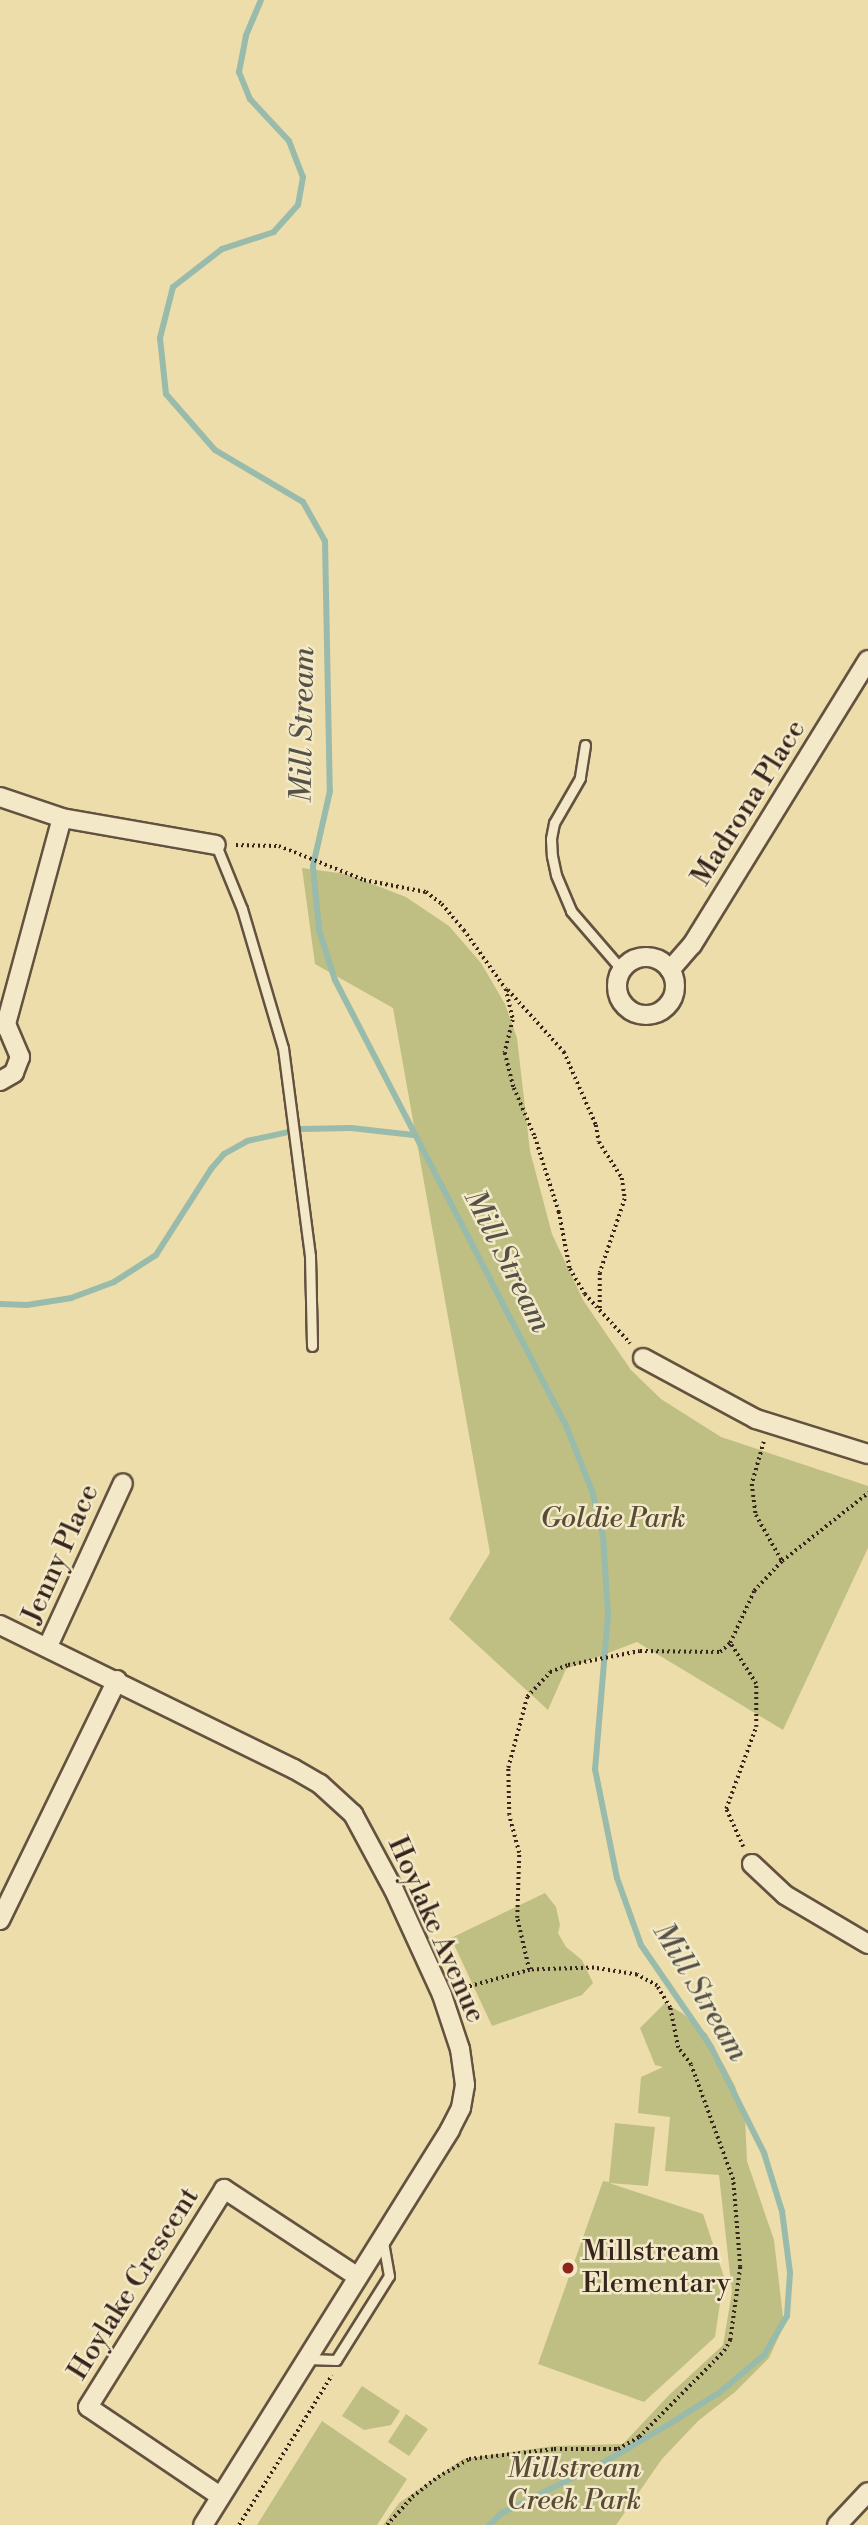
<!DOCTYPE html>
<style>
body{margin:0}
#map{position:relative;width:868px;height:2525px;overflow:hidden;background:#edddaa;font-family:"Libre Bodoni",serif}
div>[style]{position:absolute}
.green>*{inset:0;background:#bfbf84}
.stream>*{height:6px;margin:-3px;padding:0 3px;transform-origin:3px;border-radius:3px;background:#99bbab}
.path>*{height:3.5px;margin-top:-1.75px;transform-origin:0;background:repeating-linear-gradient(90deg,#37241c 0 2px,transparent 0 5.5px)}
.roads{filter:drop-shadow(2px 0 #645240) drop-shadow(-2px 0 #645240) drop-shadow(0 2px #645240) drop-shadow(0 -2px #645240)}
.service>*{height:9px;margin:-4.5px;padding:0 4.5px;transform-origin:4.5px;border-radius:4.5px;background:#f3e9c8}
.minor>*{height:18px;margin:-9px;padding:0 9px;transform-origin:9px;border-radius:9px;background:#f3e9c8}
.minor>.ring{margin:-9px;padding:0;box-sizing:content-box;background:none;border:18px solid #f3e9c8;border-radius:50%}
.dots>*{width:19px;height:19px;translate:-50% -50%;box-sizing:border-box;border:4px solid #f3e9c8;border-radius:50%}
span{translate:-50% -50%;white-space:nowrap;text-align:center;line-height:1.15;-webkit-text-stroke:5px #f3e9c8;paint-order:stroke}
.street-label{font-size:28px;color:#37241c}
.park-label{font-size:28px;color:#594b36;font-style:italic}
.poi-label{font-size:28px;color:#37241c}
.left{translate:0 -50%;text-align:left}
.water-label{font-size:30px;color:#545147;font-style:italic}
</style>
<div id="map">
<div class="green">
<div style="clip-path:polygon(302px 868px,346px 874px,406px 897px,449px 926px,481px 963px,505px 1004px,517px 1038px,530px 1151px,552px 1234px,583px 1300px,631px 1370px,661px 1399px,721px 1437px,868px 1486px,868px 1548px,783px 1730px,637px 1642px,566px 1669px,548px 1710px,449px 1619px,490px 1553px,393px 1008px,315px 964px)"></div>
<div style="clip-path:polygon(545px 1893px,556px 1907px,560px 1925px,558px 1933px,566px 1947px,582px 1960px,593px 1983px,582px 1995px,492px 2026px,451px 1938px)"></div>
<div style="clip-path:polygon(665px 2003px,682px 2013px,707px 2034px,735px 2086px,745px 2116px,747px 2161px,774px 2240px,784px 2325px,769px 2358px,735px 2392px,698px 2421px,662px 2459px,616px 2525px,383px 2525px,399px 2503px,463px 2459px,554px 2446px,623px 2444px,669px 2395px,723px 2345px,732px 2292px,719px 2175px,665px 2171px,670px 2117px,638px 2113px,641px 2077px,663px 2067px,655px 2065px,640px 2028px)"></div>
<div style="clip-path:polygon(615px 2123px,655px 2127px,648px 2186px,609px 2183px,703px 2214px,724px 2277px,715px 2337px,644px 2402px,538px 2364px,603px 2181px,609px 2182px)"></div>
<div style="clip-path:polygon(362px 2386px,400px 2411px,391px 2425px,364px 2430px,342px 2416px)"></div>
<div style="clip-path:polygon(406px 2414px,428px 2429px,409px 2456px,388px 2442px)"></div>
<div style="clip-path:polygon(322px 2421px,407px 2479px,377px 2525px,257px 2525px)"></div>
</div>
<div class="stream">
<div style="left:261px;top:0;width:39px;rotate:113deg"></div>
<div style="left:246px;top:36px;width:37px;rotate:101deg"></div>
<div style="left:239px;top:72px;width:29px;rotate:68deg"></div>
<div style="left:250px;top:99px;width:57px;rotate:47.1deg"></div>
<div style="left:289px;top:141px;width:39px;rotate:69deg"></div>
<div style="left:303px;top:177px;width:28px;rotate:100deg"></div>
<div style="left:298px;top:205px;width:36px;rotate:132deg"></div>
<div style="left:274px;top:232px;width:55px;rotate:161.9deg"></div>
<div style="left:222px;top:249px;width:62px;rotate:142.2deg"></div>
<div style="left:173px;top:287px;width:53px;rotate:104.3deg"></div>
<div style="left:160px;top:338px;width:56px;rotate:83.9deg"></div>
<div style="left:166px;top:394px;width:74px;rotate:48.8deg"></div>
<div style="left:215px;top:450px;width:102px;rotate:30.6deg"></div>
<div style="left:303px;top:502px;width:45px;rotate:60.6deg"></div>
<div style="left:325px;top:541px;width:250px;rotate:88.9deg"></div>
<div style="left:330px;top:791px;width:77px;rotate:102.8deg"></div>
<div style="left:313px;top:866px;width:64px;rotate:84.6deg"></div>
<div style="left:319px;top:930px;width:52px;rotate:72.3deg"></div>
<div style="left:335px;top:980px;width:499px;rotate:62.6deg"></div>
<div style="left:565px;top:1423px;width:73px;rotate:68.3deg"></div>
<div style="left:592px;top:1491px;width:45px;rotate:76deg"></div>
<div style="left:603px;top:1535px;width:80px;rotate:86.4deg"></div>
<div style="left:608px;top:1615px;width:155px;rotate:94.8deg"></div>
<div style="left:595px;top:1769px;width:111px;rotate:78.6deg"></div>
<div style="left:617px;top:1878px;width:71px;rotate:70.3deg"></div>
<div style="left:641px;top:1945px;width:124px;rotate:55.5deg"></div>
<div style="left:711px;top:2047px;width:119px;rotate:63.4deg"></div>
<div style="left:764px;top:2153px;width:61px;rotate:72.8deg"></div>
<div style="left:782px;top:2211px;width:63px;rotate:82.6deg"></div>
<div style="left:790px;top:2273px;width:43px;rotate:94deg"></div>
<div style="left:787px;top:2316px;width:45px;rotate:120.5deg"></div>
<div style="left:764px;top:2355px;width:57px;rotate:139.9deg"></div>
<div style="left:720px;top:2392px;width:58px;rotate:147.7deg"></div>
<div style="left:671px;top:2423px;width:73px;rotate:149.6deg"></div>
<div style="left:608px;top:2460px;width:119px;rotate:153.4deg"></div>
<div style="left:502px;top:2513px;width:18px;rotate:137deg"></div>
<div style="left:0;top:1304px;width:27px;rotate:2deg"></div>
<div style="left:27px;top:1305px;width:45px;rotate:-9deg"></div>
<div style="left:71px;top:1298px;width:46px;rotate:-20.4deg"></div>
<div style="left:114px;top:1282px;width:50px;rotate:-32.7deg"></div>
<div style="left:156px;top:1255px;width:102px;rotate:-57.4deg"></div>
<div style="left:211px;top:1169px;width:20px;rotate:-49deg"></div>
<div style="left:224px;top:1154px;width:26px;rotate:-29deg"></div>
<div style="left:247px;top:1141px;width:56px;rotate:-12.3deg"></div>
<div style="left:302px;top:1129px;width:49px;rotate:-1.2deg"></div>
<div style="left:351px;top:1128px;width:63px;rotate:6.3deg"></div>
</div>
<div class="path">
<div style="left:236px;top:845px;width:43px;rotate:1.3deg"></div>
<div style="left:279px;top:846px;width:92px;rotate:21.8deg"></div>
<div style="left:364px;top:880px;width:63px;rotate:11deg"></div>
<div style="left:426px;top:892px;width:20px;rotate:37deg"></div>
<div style="left:442px;top:904px;width:34px;rotate:50deg"></div>
<div style="left:464px;top:930px;width:72px;rotate:54.6deg"></div>
<div style="left:506px;top:989px;width:32px;rotate:77deg"></div>
<div style="left:513px;top:1020px;width:34px;rotate:104deg"></div>
<div style="left:505px;top:1053px;width:36px;rotate:76deg"></div>
<div style="left:514px;top:1088px;width:53px;rotate:66.8deg"></div>
<div style="left:535px;top:1137px;width:79px;rotate:72.3deg"></div>
<div style="left:559px;top:1212px;width:58px;rotate:79.1deg"></div>
<div style="left:570px;top:1269px;width:29px;rotate:59deg"></div>
<div style="left:585px;top:1294px;width:67px;rotate:47.4deg"></div>
<div style="left:508px;top:990px;width:84px;rotate:47.9deg"></div>
<div style="left:564px;top:1052px;width:80px;rotate:66.3deg"></div>
<div style="left:596px;top:1125px;width:17px;rotate:80deg"></div>
<div style="left:599px;top:1142px;width:43px;rotate:57.4deg"></div>
<div style="left:622px;top:1178px;width:21px;rotate:82deg"></div>
<div style="left:625px;top:1199px;width:78px;rotate:108.7deg"></div>
<div style="left:600px;top:1273px;width:36px;rotate:90deg"></div>
<div style="left:764px;top:1442px;width:44px;rotate:105.9deg"></div>
<div style="left:752px;top:1484px;width:31px;rotate:83deg"></div>
<div style="left:756px;top:1515px;width:53px;rotate:60.5deg"></div>
<div style="left:743px;top:1847px;width:42px;rotate:-114.1deg"></div>
<div style="left:726px;top:1809px;width:87px;rotate:-69.9deg"></div>
<div style="left:756px;top:1727px;width:43px;rotate:-90deg"></div>
<div style="left:756px;top:1684px;width:49px;rotate:-122.4deg"></div>
<div style="left:730px;top:1643px;width:57px;rotate:-65.2deg"></div>
<div style="left:754px;top:1591px;width:41px;rotate:-47deg"></div>
<div style="left:782px;top:1561px;width:110px;rotate:-38.3deg"></div>
<div style="left:459px;top:1989px;width:73px;rotate:-15.2deg"></div>
<div style="left:529px;top:1970px;width:53px;rotate:-103deg"></div>
<div style="left:517px;top:1918px;width:65px;rotate:-88.2deg"></div>
<div style="left:519px;top:1853px;width:39px;rotate:-105deg"></div>
<div style="left:509px;top:1815px;width:47px;rotate:-91.2deg"></div>
<div style="left:508px;top:1768px;width:73px;rotate:-75deg"></div>
<div style="left:527px;top:1697px;width:34px;rotate:-47deg"></div>
<div style="left:550px;top:1672px;width:19px;rotate:-21deg"></div>
<div style="left:568px;top:1665px;width:73px;rotate:-11deg"></div>
<div style="left:640px;top:1651px;width:80px;rotate:0.7deg"></div>
<div style="left:720px;top:1652px;width:13px;rotate:-42deg"></div>
<div style="left:239px;top:2525px;width:176px;rotate:-58.2deg"></div>
<div style="left:387px;top:2525px;width:38px;rotate:-48deg"></div>
<div style="left:412px;top:2497px;width:33px;rotate:-38deg"></div>
<div style="left:438px;top:2477px;width:36px;rotate:-30deg"></div>
<div style="left:469px;top:2459px;width:86px;rotate:-6.7deg"></div>
<div style="left:554px;top:2449px;width:64px"></div>
<div style="left:618px;top:2449px;width:24px;rotate:-30deg"></div>
<div style="left:639px;top:2437px;width:121px;rotate:-45.3deg"></div>
<div style="left:724px;top:2351px;width:13px;rotate:-61deg"></div>
<div style="left:730px;top:2340px;width:74px;rotate:-82.2deg"></div>
<div style="left:740px;top:2267px;width:87px;rotate:-94.6deg"></div>
<div style="left:733px;top:2180px;width:122px;rotate:-110.1deg"></div>
<div style="left:691px;top:2065px;width:21px;rotate:-127deg"></div>
<div style="left:678px;top:2048px;width:41px;rotate:-101.3deg"></div>
<div style="left:670px;top:2008px;width:26px;rotate:-121deg"></div>
<div style="left:657px;top:1986px;width:23px;rotate:-151deg"></div>
<div style="left:637px;top:1975px;width:44px;rotate:-170.8deg"></div>
<div style="left:594px;top:1968px;width:65px;rotate:178.2deg"></div>
</div>
<div class="roads">
<div class="service">
<div style="left:585px;top:745px;width:33px;rotate:99deg"></div>
<div style="left:580px;top:778px;width:52px;rotate:120deg"></div>
<div style="left:554px;top:823px;width:16px;rotate:101deg"></div>
<div style="left:551px;top:839px;width:17px;rotate:87deg"></div>
<div style="left:552px;top:856px;width:19px;rotate:78deg"></div>
<div style="left:556px;top:875px;width:39px;rotate:67deg"></div>
<div style="left:571px;top:911px;width:78px;rotate:49.2deg"></div>
<div style="left:216px;top:845px;width:69px;rotate:67.9deg"></div>
<div style="left:242px;top:909px;width:145px;rotate:73.6deg"></div>
<div style="left:283px;top:1048px;width:210px;rotate:82.6deg"></div>
<div style="left:310px;top:1256px;width:90px;rotate:88.7deg"></div>
<div style="left:307px;top:2359px;width:29px;rotate:2deg"></div>
<div style="left:336px;top:2360px;width:99px;rotate:-57.8deg"></div>
<div style="left:389px;top:2276px;width:35px;rotate:-100deg"></div>
</div>
<div class="minor">
<div style="left:0;top:797px;width:65px;rotate:18.7deg"></div>
<div style="left:62px;top:818px;width:156px;rotate:9.9deg"></div>
<div class="ring" style="left:617px;top:957px;width:40px;height:40px"></div>
<div style="left:670px;top:970px;width:33px;rotate:-49deg"></div>
<div style="left:692px;top:945px;width:335px;rotate:-58.3deg"></div>
<div style="left:6px;top:1024px;width:213px;rotate:-74.8deg"></div>
<div style="left:0;top:1025px;width:6px;rotate:-9deg"></div>
<div style="left:6px;top:1024px;width:36px;rotate:67deg"></div>
<div style="left:20px;top:1057px;width:17px;rotate:111deg"></div>
<div style="left:14px;top:1073px;width:16px;rotate:150deg"></div>
<div style="left:643px;top:1358px;width:128px;rotate:28.4deg"></div>
<div style="left:756px;top:1419px;width:117px;rotate:17.4deg"></div>
<div style="left:0;top:1625px;width:327px;rotate:26.1deg"></div>
<div style="left:294px;top:1769px;width:30px;rotate:30deg"></div>
<div style="left:320px;top:1784px;width:45px;rotate:42.3deg"></div>
<div style="left:353px;top:1814px;width:86px;rotate:61.7deg"></div>
<div style="left:394px;top:1890px;width:115px;rotate:65.4deg"></div>
<div style="left:442px;top:1995px;width:57px;rotate:71.6deg"></div>
<div style="left:460px;top:2049px;width:36px;rotate:82deg"></div>
<div style="left:465px;top:2085px;width:23px;rotate:100deg"></div>
<div style="left:461px;top:2108px;width:25px;rotate:117deg"></div>
<div style="left:450px;top:2130px;width:466px;rotate:122deg"></div>
<div style="left:48px;top:1646px;width:179px;rotate:-65.3deg"></div>
<div style="left:752px;top:1864px;width:45px;rotate:43.2deg"></div>
<div style="left:785px;top:1895px;width:96px;rotate:30.6deg"></div>
<div style="left:0;top:1920px;width:267px;rotate:-64deg"></div>
<div style="left:220px;top:2496px;width:159px;rotate:-146deg"></div>
<div style="left:88px;top:2407px;width:257px;rotate:-58deg"></div>
<div style="left:224px;top:2189px;width:160px;rotate:33.3deg"></div>
<div style="left:837px;top:2525px;width:45px;rotate:-46.8deg"></div>
</div>
</div>
<div class="dots">
<div style="left:568px;top:2268px;background:#8f2418"></div>
</div>
<div class="street-label">
<span style="left:749px;top:803px;rotate:-58deg">Madrona Place</span>
<span style="left:61px;top:1554px;rotate:-66deg">Jenny Place</span>
<span style="left:436px;top:1930px;rotate:66deg">Hoylake Avenue</span>
<span style="left:134px;top:2284px;rotate:-58deg">Hoylake Crescent</span>
</div>
<div class="park-label">
<span style="left:613px;top:1519px">Goldie Park</span>
<span style="left:574px;top:2485px">Millstream<br>Creek Park</span>
</div>
<div class="poi-label">
<span class="left" style="left:582px;top:2268px">Millstream<br>Elementary</span>
</div>
<div class="water-label">
<span style="left:303px;top:725px;rotate:-89deg">Mill Stream</span>
<span style="left:507px;top:1261px;rotate:63deg">Mill Stream</span>
<span style="left:700px;top:1992px;rotate:59deg">Mill Stream</span>
</div>
</div>
